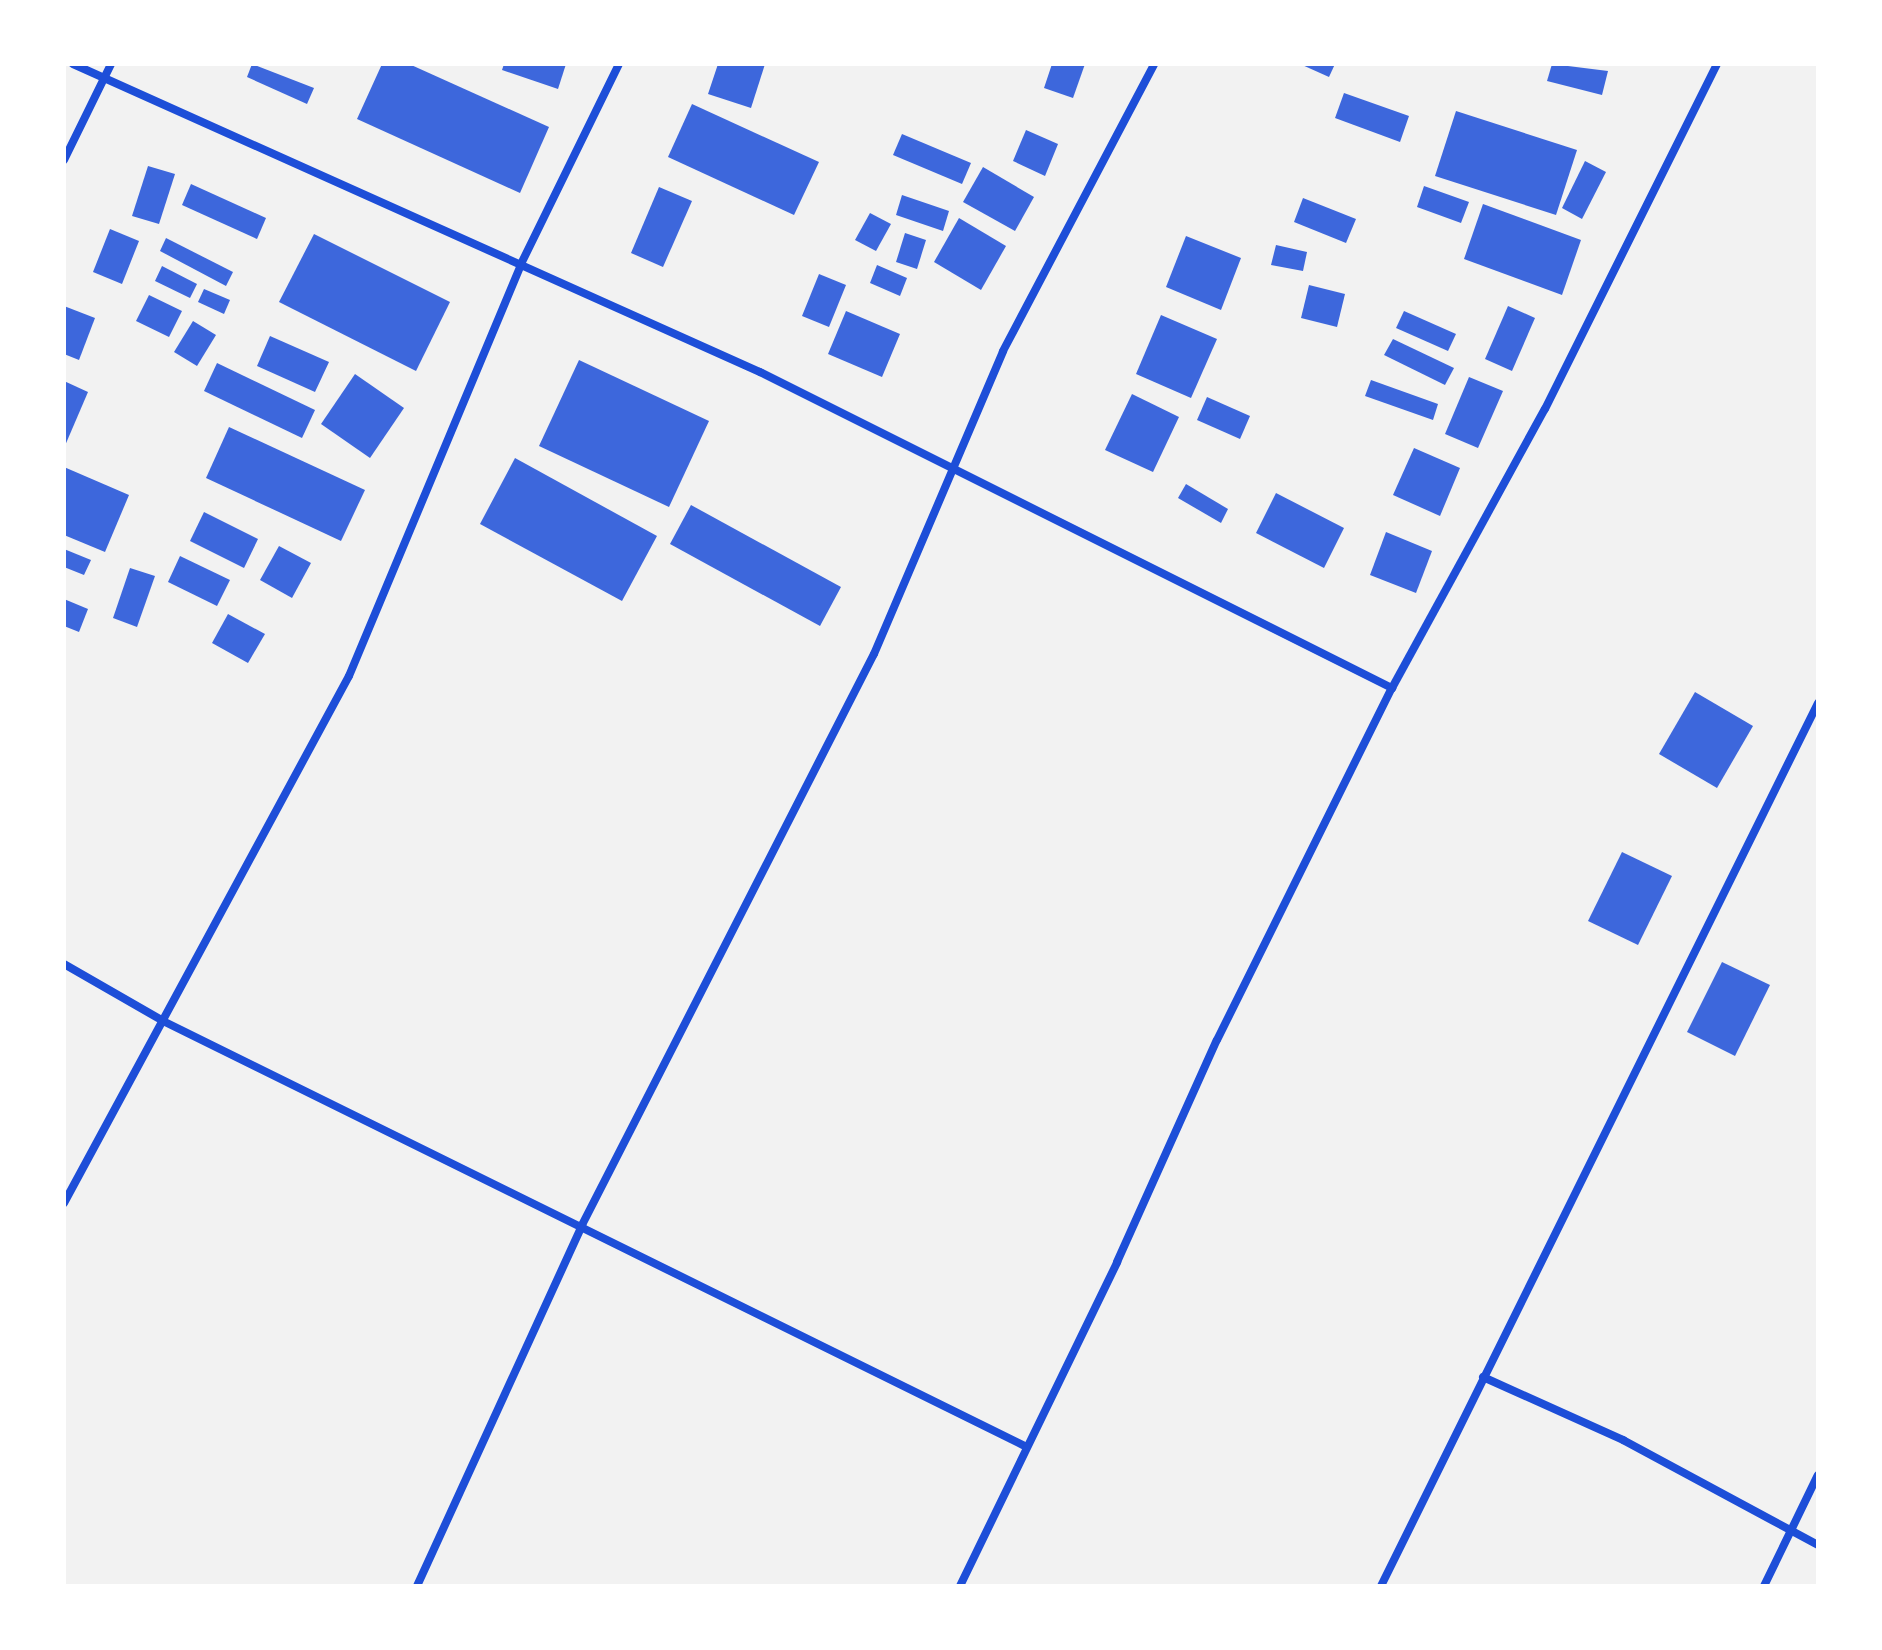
<!DOCTYPE html>
<style>
body{margin:0}
#map{position:relative;width:1882px;height:1650px;overflow:hidden;background:#f2f2f2;font-family:"Public Sans",sans-serif}
div>[style]{position:absolute}
.building>*{inset:0;background:#3d67dc}
.minor>*{height:8px;margin:-4px;padding:0 4px;transform-origin:4px;border-radius:4px;background:#1d4ed8}
span{translate:-50% -50%;white-space:nowrap;text-align:center;line-height:1.15;-webkit-text-stroke:8px #fff;paint-order:stroke}
.frame{position:absolute;inset:0;border:66px solid #fff;pointer-events:none}
</style>
<div id="map">
<div class="building">
<div style="clip-path:polygon(252px 64px,314px 88px,307px 104px,247px 77px)"></div>
<div style="clip-path:polygon(382px 64px,409px 64px,549px 127px,520px 193px,357px 119px)"></div>
<div style="clip-path:polygon(504px 64px,566px 64px,558px 89px,502px 70px)"></div>
<div style="clip-path:polygon(718px 64px,765px 64px,751px 108px,708px 94px)"></div>
<div style="clip-path:polygon(1052px 64px,1085px 64px,1073px 98px,1044px 88px)"></div>
<div style="clip-path:polygon(1300px 64px,1335px 64px,1329px 77px)"></div>
<div style="clip-path:polygon(1552px 64px,1608px 71px,1602px 95px,1547px 81px)"></div>
<div style="clip-path:polygon(1344px 93px,1409px 116px,1400px 142px,1335px 118px)"></div>
<div style="clip-path:polygon(692px 104px,819px 162px,794px 215px,668px 157px)"></div>
<div style="clip-path:polygon(1456px 111px,1577px 150px,1556px 215px,1435px 176px)"></div>
<div style="clip-path:polygon(1026px 130px,1058px 144px,1045px 176px,1013px 161px)"></div>
<div style="clip-path:polygon(902px 134px,971px 163px,962px 184px,893px 155px)"></div>
<div style="clip-path:polygon(1585px 161px,1606px 172px,1582px 219px,1562px 208px)"></div>
<div style="clip-path:polygon(148px 166px,175px 174px,159px 224px,132px 216px)"></div>
<div style="clip-path:polygon(983px 167px,1034px 197px,1015px 231px,963px 202px)"></div>
<div style="clip-path:polygon(191px 184px,266px 218px,257px 239px,182px 205px)"></div>
<div style="clip-path:polygon(1424px 186px,1469px 202px,1461px 223px,1417px 207px)"></div>
<div style="clip-path:polygon(659px 187px,692px 201px,663px 267px,631px 253px)"></div>
<div style="clip-path:polygon(902px 195px,949px 211px,943px 231px,896px 215px)"></div>
<div style="clip-path:polygon(1303px 198px,1356px 219px,1346px 243px,1294px 222px)"></div>
<div style="clip-path:polygon(1483px 204px,1581px 240px,1562px 295px,1464px 259px)"></div>
<div style="clip-path:polygon(870px 213px,891px 224px,876px 251px,855px 240px)"></div>
<div style="clip-path:polygon(959px 218px,1006px 246px,981px 290px,934px 262px)"></div>
<div style="clip-path:polygon(110px 229px,139px 241px,122px 284px,93px 272px)"></div>
<div style="clip-path:polygon(905px 233px,926px 240px,917px 269px,896px 262px)"></div>
<div style="clip-path:polygon(314px 234px,450px 302px,416px 371px,279px 302px)"></div>
<div style="clip-path:polygon(1186px 236px,1241px 258px,1221px 310px,1166px 287px)"></div>
<div style="clip-path:polygon(166px 238px,233px 272px,226px 286px,160px 251px)"></div>
<div style="clip-path:polygon(1276px 245px,1307px 252px,1303px 271px,1271px 265px)"></div>
<div style="clip-path:polygon(877px 265px,907px 278px,900px 296px,870px 283px)"></div>
<div style="clip-path:polygon(162px 266px,197px 284px,190px 298px,155px 281px)"></div>
<div style="clip-path:polygon(819px 274px,846px 285px,829px 327px,802px 316px)"></div>
<div style="clip-path:polygon(1309px 285px,1345px 294px,1337px 327px,1301px 318px)"></div>
<div style="clip-path:polygon(204px 289px,230px 300px,224px 314px,198px 302px)"></div>
<div style="clip-path:polygon(149px 295px,182px 311px,169px 337px,136px 321px)"></div>
<div style="clip-path:polygon(64px 306px,95px 318px,79px 360px,64px 354px)"></div>
<div style="clip-path:polygon(1508px 306px,1535px 318px,1512px 371px,1485px 359px)"></div>
<div style="clip-path:polygon(846px 311px,900px 334px,882px 377px,828px 354px)"></div>
<div style="clip-path:polygon(1404px 311px,1456px 334px,1448px 351px,1396px 328px)"></div>
<div style="clip-path:polygon(1161px 315px,1217px 339px,1191px 398px,1136px 374px)"></div>
<div style="clip-path:polygon(193px 321px,216px 335px,197px 366px,174px 352px)"></div>
<div style="clip-path:polygon(270px 336px,329px 362px,315px 392px,257px 366px)"></div>
<div style="clip-path:polygon(1393px 339px,1454px 368px,1445px 385px,1384px 355px)"></div>
<div style="clip-path:polygon(579px 360px,709px 421px,669px 507px,539px 446px)"></div>
<div style="clip-path:polygon(217px 363px,315px 410px,302px 438px,204px 391px)"></div>
<div style="clip-path:polygon(355px 374px,404px 408px,370px 458px,321px 424px)"></div>
<div style="clip-path:polygon(1469px 377px,1503px 391px,1478px 448px,1445px 434px)"></div>
<div style="clip-path:polygon(1371px 380px,1438px 404px,1433px 420px,1365px 396px)"></div>
<div style="clip-path:polygon(64px 381px,88px 392px,64px 448px)"></div>
<div style="clip-path:polygon(1132px 394px,1179px 417px,1153px 472px,1105px 450px)"></div>
<div style="clip-path:polygon(1207px 397px,1250px 416px,1240px 439px,1197px 420px)"></div>
<div style="clip-path:polygon(229px 427px,365px 490px,341px 541px,206px 478px)"></div>
<div style="clip-path:polygon(1414px 448px,1460px 468px,1440px 516px,1393px 495px)"></div>
<div style="clip-path:polygon(515px 458px,657px 536px,622px 601px,480px 524px)"></div>
<div style="clip-path:polygon(64px 467px,129px 495px,105px 552px,64px 535px)"></div>
<div style="clip-path:polygon(1186px 484px,1228px 509px,1221px 523px,1178px 498px)"></div>
<div style="clip-path:polygon(1276px 493px,1344px 528px,1324px 568px,1256px 533px)"></div>
<div style="clip-path:polygon(691px 505px,841px 587px,820px 626px,670px 544px)"></div>
<div style="clip-path:polygon(204px 512px,258px 539px,244px 568px,190px 541px)"></div>
<div style="clip-path:polygon(1386px 532px,1432px 551px,1416px 593px,1370px 575px)"></div>
<div style="clip-path:polygon(279px 546px,311px 563px,292px 598px,260px 580px)"></div>
<div style="clip-path:polygon(64px 549px,91px 560px,84px 575px,64px 567px)"></div>
<div style="clip-path:polygon(180px 556px,230px 580px,217px 606px,168px 582px)"></div>
<div style="clip-path:polygon(130px 568px,155px 576px,137px 627px,113px 618px)"></div>
<div style="clip-path:polygon(64px 599px,88px 609px,79px 632px,64px 626px)"></div>
<div style="clip-path:polygon(228px 614px,265px 634px,248px 663px,212px 643px)"></div>
<div style="clip-path:polygon(1695px 692px,1753px 726px,1717px 788px,1659px 754px)"></div>
<div style="clip-path:polygon(1622px 852px,1672px 876px,1638px 945px,1588px 921px)"></div>
<div style="clip-path:polygon(1722px 962px,1770px 985px,1735px 1056px,1687px 1032px)"></div>
</div>
<div class="minor">
<div style="left:73px;top:64px;width:753px;rotate:24.15deg"></div>
<div style="left:760px;top:372px;width:707px;rotate:26.57deg"></div>
<div style="left:64px;top:160px;width:107px;rotate:-63.9deg"></div>
<div style="left:64px;top:964px;width:114px;rotate:29.9deg"></div>
<div style="left:163px;top:1021px;width:961px;rotate:26.25deg"></div>
<div style="left:64px;top:1203px;width:599px;rotate:-61.6deg"></div>
<div style="left:349px;top:676px;width:446px;rotate:-67.3deg"></div>
<div style="left:521px;top:264px;width:223px;rotate:-63.9deg"></div>
<div style="left:1483px;top:1377px;width:154px;rotate:24.2deg"></div>
<div style="left:1623px;top:1440px;width:221px;rotate:28.3deg"></div>
<div style="left:417px;top:1586px;width:397px;rotate:-65.4deg"></div>
<div style="left:582px;top:1225px;width:641px;rotate:-62.92deg"></div>
<div style="left:874px;top:654px;width:329px;rotate:-66.9deg"></div>
<div style="left:1003px;top:351px;width:324px;rotate:-62.2deg"></div>
<div style="left:960px;top:1586px;width:360px;rotate:-64.1deg"></div>
<div style="left:1117px;top:1262px;width:243px;rotate:-65.8deg"></div>
<div style="left:1217px;top:1040px;width:393px;rotate:-63.6deg"></div>
<div style="left:1392px;top:688px;width:318px;rotate:-61.3deg"></div>
<div style="left:1545px;top:409px;width:385px;rotate:-63.5deg"></div>
<div style="left:1381px;top:1586px;width:985px;rotate:-63.67deg"></div>
<div style="left:1764px;top:1586px;width:123px;rotate:-64.1deg"></div>
</div>
<div class="frame"></div>
</div>
